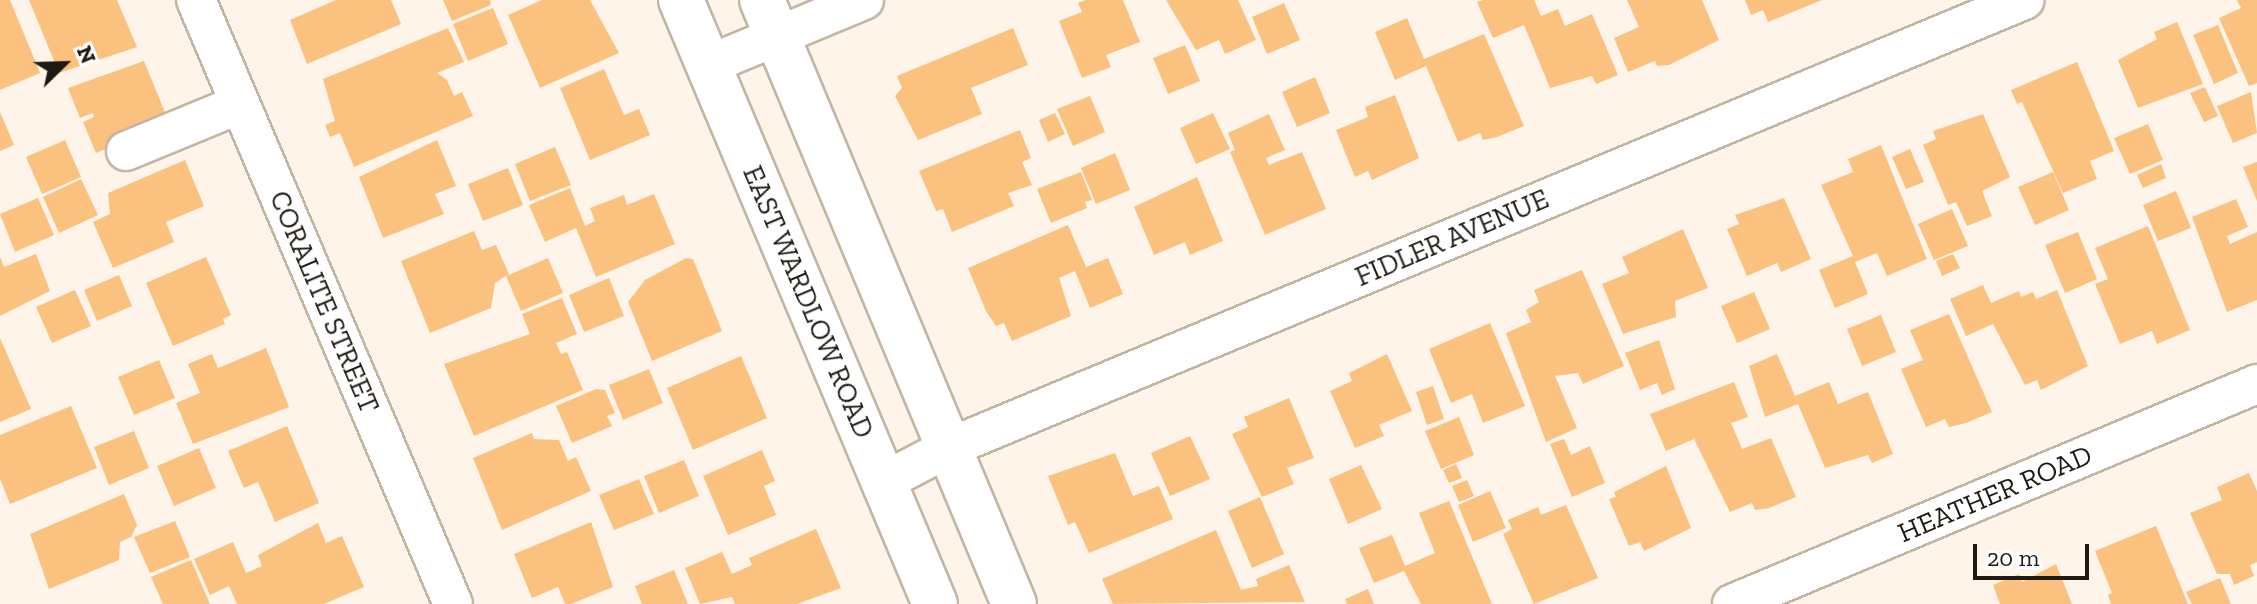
<!DOCTYPE html>
<style>
body{margin:0}
#map{position:relative;width:2257px;height:604px;overflow:hidden;background:#fef4ea;font-family:"Zilla Slab",serif}
div>[style]{position:absolute}
.building>*{inset:0;background:#fbc27f}
.roads{filter:drop-shadow(2px 0 #c3b4a3) drop-shadow(-2px 0 #c3b4a3) drop-shadow(0 2px #c3b4a3) drop-shadow(0 -2px #c3b4a3)}
.minor>*{height:38px;margin:-19px;padding:0 19px;transform-origin:19px;border-radius:19px;background:#fff}
.major>*{height:44px;margin:-22px;padding:0 22px;transform-origin:22px;border-radius:22px;background:#fff}
span{translate:-50% -50%;white-space:nowrap;text-align:center;line-height:1.15;-webkit-text-stroke:8px #fff;paint-order:stroke}
.street-label{font-size:28px;color:#1e1913}
.north{position:absolute;left:24px;top:24px;width:80px;height:80px;-webkit-text-stroke:6px #fff;paint-order:stroke;rotate:67deg;font-size:22px;font-weight:700;line-height:32px;text-align:center;color:#1e1913}
.north::after{content:'';display:block;margin:auto;width:28px;height:36px;background:#1e1913;clip-path:polygon(50% 0,100% 100%,50% 72%,0 100%)}
.scale{position:absolute;left:1973px;top:544px;width:116px;height:36px;box-sizing:border-box;border:4px solid #1e1913;border-top:0;padding-left:10px;font-size:24px;line-height:28px;white-space:nowrap;color:#1e1913;-webkit-text-stroke:6px #fff;paint-order:stroke}
</style>
<div id="map">
<div class="building">
<div style="clip-path:polygon(0 0,10px 0,40px 73px,0 90px)"></div>
<div style="clip-path:polygon(29px 0,117px 0,137px 47px,59px 73px)"></div>
<div style="clip-path:polygon(336px 0,391px 0,401px 24px,307px 64px,290px 20px)"></div>
<div style="clip-path:polygon(443px 0,490px 0,491px 5px,452px 21px)"></div>
<div style="clip-path:polygon(542px 0,590px 0,619px 53px,540px 88px,508px 15px)"></div>
<div style="clip-path:polygon(1086px 0,1123px 0,1140px 42px,1106px 55px,1111px 67px,1082px 78px,1059px 21px,1082px 12px,1078px 3px)"></div>
<div style="clip-path:polygon(1166px 0,1238px 0,1256px 40px,1225px 54px,1219px 40px,1196px 50px)"></div>
<div style="clip-path:polygon(1483px 0,1534px 0,1541px 16px,1558px 9px,1565px 26px,1592px 14px,1618px 75px,1596px 84px,1592px 76px,1550px 88px,1524px 25px,1493px 38px,1477px 2px)"></div>
<div style="clip-path:polygon(1627px 0,1702px 0,1719px 40px,1669px 65px,1657px 66px,1655px 61px,1628px 72px,1614px 38px,1639px 27px)"></div>
<div style="clip-path:polygon(1745px 0,1822px 0,1768px 22px,1763px 10px,1751px 15px)"></div>
<div style="clip-path:polygon(2237px 0,2257px 0,2257px 83px,2249px 86px,2219px 18px,2241px 8px)"></div>
<div style="clip-path:polygon(1284px 3px,1300px 40px,1267px 54px,1252px 17px)"></div>
<div style="clip-path:polygon(493px 8px,508px 44px,468px 61px,453px 24px)"></div>
<div style="clip-path:polygon(1407px 18px,1424px 59px,1484px 34px,1524px 126px,1497px 137px,1483px 140px,1480px 133px,1458px 142px,1426px 66px,1395px 80px,1375px 32px)"></div>
<div style="clip-path:polygon(2177px 22px,2203px 84px,2138px 108px,2118px 60px,2157px 39px,2154px 32px)"></div>
<div style="clip-path:polygon(2218px 25px,2238px 73px,2214px 84px,2193px 35px)"></div>
<div style="clip-path:polygon(448px 28px,464px 62px,437px 73px,447px 80px,454px 96px,462px 92px,473px 116px,354px 167px,340px 133px,330px 137px,325px 125px,335px 121px,323px 79px)"></div>
<div style="clip-path:polygon(1013px 28px,1028px 65px,971px 88px,982px 114px,918px 140px,895px 96px,902px 88px,897px 76px)"></div>
<div style="clip-path:polygon(1185px 45px,1200px 81px,1168px 94px,1153px 58px)"></div>
<div style="clip-path:polygon(144px 61px,169px 122px,96px 153px,83px 122px,94px 117px,93px 113px,80px 118px,68px 88px)"></div>
<div style="clip-path:polygon(2077px 62px,2114px 151px,2090px 161px,2097px 179px,2063px 193px,2022px 102px,2017px 104px,2011px 90px)"></div>
<div style="clip-path:polygon(604px 69px,624px 115px,639px 109px,650px 135px,590px 160px,560px 88px)"></div>
<div style="clip-path:polygon(1315px 77px,1330px 113px,1297px 127px,1282px 92px)"></div>
<div style="clip-path:polygon(2205px 87px,2218px 116px,2204px 122px,2190px 93px)"></div>
<div style="clip-path:polygon(2251px 92px,2257px 133px,2233px 143px,2217px 106px)"></div>
<div style="clip-path:polygon(1395px 95px,1419px 158px,1372px 180px,1368px 171px,1355px 177px,1336px 130px,1368px 117px,1365px 107px)"></div>
<div style="clip-path:polygon(1090px 96px,1105px 132px,1073px 146px,1057px 109px)"></div>
<div style="clip-path:polygon(0 112px,14px 145px,0 151px)"></div>
<div style="clip-path:polygon(1055px 113px,1065px 134px,1048px 142px,1039px 120px)"></div>
<div style="clip-path:polygon(1213px 113px,1230px 149px,1196px 164px,1180px 128px)"></div>
<div style="clip-path:polygon(1269px 114px,1285px 150px,1266px 158px,1269px 165px,1302px 152px,1326px 209px,1265px 235px,1230px 152px,1235px 150px,1228px 133px)"></div>
<div style="clip-path:polygon(1983px 114px,2010px 177px,1982px 191px,1992px 216px,1967px 226px,1956px 202px,1948px 205px,1923px 145px,1936px 139px,1933px 131px)"></div>
<div style="clip-path:polygon(2148px 124px,2163px 160px,2130px 174px,2114px 138px)"></div>
<div style="clip-path:polygon(1020px 130px,1031px 158px,1022px 162px,1032px 185px,1008px 193px,1014px 206px,952px 232px,943px 209px,936px 211px,919px 171px)"></div>
<div style="clip-path:polygon(65px 140px,81px 177px,42px 194px,26px 157px)"></div>
<div style="clip-path:polygon(437px 140px,456px 186px,435px 194px,444px 214px,383px 238px,359px 177px)"></div>
<div style="clip-path:polygon(1881px 145px,1927px 259px,1887px 276px,1877px 253px,1855px 262px,1868px 294px,1835px 308px,1819px 270px,1853px 256px,1821px 185px,1853px 172px,1848px 159px)"></div>
<div style="clip-path:polygon(555px 147px,571px 185px,530px 201px,515px 164px)"></div>
<div style="clip-path:polygon(1910px 149px,1924px 182px,1906px 189px,1892px 157px)"></div>
<div style="clip-path:polygon(1115px 153px,1130px 190px,1096px 204px,1081px 168px)"></div>
<div style="clip-path:polygon(185px 160px,204px 206px,166px 222px,174px 242px,113px 268px,93px 222px,110px 214px,108px 193px)"></div>
<div style="clip-path:polygon(2257px 162px,2257px 201px,2243px 167px)"></div>
<div style="clip-path:polygon(2161px 164px,2166px 178px,2143px 188px,2137px 175px)"></div>
<div style="clip-path:polygon(508px 168px,523px 205px,483px 221px,468px 184px)"></div>
<div style="clip-path:polygon(1081px 172px,1092px 200px,1085px 202px,1087px 208px,1051px 223px,1037px 189px)"></div>
<div style="clip-path:polygon(2053px 172px,2069px 210px,2035px 225px,2018px 187px)"></div>
<div style="clip-path:polygon(1197px 177px,1223px 241px,1190px 255px,1185px 242px,1154px 255px,1134px 207px)"></div>
<div style="clip-path:polygon(81px 179px,98px 215px,59px 233px,43px 197px)"></div>
<div style="clip-path:polygon(570px 188px,585px 226px,595px 221px,590px 208px,624px 195px,627px 205px,654px 194px,675px 244px,596px 277px,576px 228px,545px 242px,529px 205px)"></div>
<div style="clip-path:polygon(2176px 191px,2191px 228px,2158px 241px,2143px 205px)"></div>
<div style="clip-path:polygon(38px 198px,54px 235px,15px 252px,0 214px)"></div>
<div style="clip-path:polygon(1784px 198px,1811px 259px,1781px 272px,1777px 263px,1747px 276px,1727px 229px,1739px 224px,1735px 215px)"></div>
<div style="clip-path:polygon(2236px 199px,2248px 227px,2227px 236px,2230px 244px,2257px 232px,2257px 300px,2227px 312px,2192px 217px)"></div>
<div style="clip-path:polygon(1952px 209px,1968px 246px,1934px 260px,1918px 224px)"></div>
<div style="clip-path:polygon(1068px 225px,1086px 267px,1108px 258px,1123px 294px,1090px 308px,1075px 271px,1059px 278px,1071px 316px,1012px 341px,1004px 323px,996px 326px,986px 311px,968px 268px)"></div>
<div style="clip-path:polygon(2148px 226px,2190px 330px,2157px 344px,2152px 331px,2120px 344px,2095px 284px,2108px 279px,2095px 248px)"></div>
<div style="clip-path:polygon(1683px 229px,1708px 288px,1675px 301px,1676px 317px,1623px 334px,1602px 284px,1629px 273px,1622px 257px)"></div>
<div style="clip-path:polygon(474px 231px,482px 250px,496px 245px,509px 274px,495px 283px,491px 308px,430px 333px,401px 261px)"></div>
<div style="clip-path:polygon(2078px 232px,2097px 279px,2065px 293px,2045px 245px)"></div>
<div style="clip-path:polygon(36px 254px,50px 291px,0 316px,0 257px,4px 267px)"></div>
<div style="clip-path:polygon(1953px 254px,1960px 268px,1942px 276px,1936px 261px)"></div>
<div style="clip-path:polygon(206px 257px,231px 315px,223px 319px,225px 324px,173px 346px,146px 283px)"></div>
<div style="clip-path:polygon(548px 258px,563px 293px,521px 311px,506px 276px)"></div>
<div style="clip-path:polygon(686px 258px,693px 259px,722px 331px,652px 361px,628px 302px,645px 280px)"></div>
<div style="clip-path:polygon(1582px 270px,1624px 366px,1583px 384px,1578px 373px,1555px 376px,1577px 428px,1546px 442px,1506px 333px,1531px 322px,1526px 310px,1539px 302px,1534px 290px)"></div>
<div style="clip-path:polygon(119px 275px,132px 306px,97px 321px,84px 290px)"></div>
<div style="clip-path:polygon(609px 278px,624px 316px,584px 332px,569px 295px)"></div>
<div style="clip-path:polygon(1983px 285px,1991px 303px,2019px 291px,2021px 297px,2033px 292px,2036px 299px,2057px 290px,2088px 366px,2041px 390px,2037px 380px,2025px 385px,1993px 324px,1966px 336px,1950px 299px)"></div>
<div style="clip-path:polygon(75px 290px,91px 326px,52px 343px,36px 307px)"></div>
<div style="clip-path:polygon(1754px 292px,1770px 329px,1737px 343px,1721px 306px)"></div>
<div style="clip-path:polygon(562px 298px,577px 334px,556px 343px,561px 354px,567px 352px,583px 390px,474px 436px,444px 364px,530px 334px,522px 314px)"></div>
<div style="clip-path:polygon(1949px 314px,1992px 412px,1966px 423px,1949px 427px,1945px 419px,1926px 427px,1901px 369px,1923px 360px,1910px 330px)"></div>
<div style="clip-path:polygon(1881px 315px,1896px 352px,1862px 366px,1847px 329px)"></div>
<div style="clip-path:polygon(1490px 323px,1525px 406px,1483px 423px,1472px 394px,1451px 403px,1429px 349px)"></div>
<div style="clip-path:polygon(0 338px,31px 409px,0 422px)"></div>
<div style="clip-path:polygon(1659px 340px,1675px 389px,1662px 395px,1657px 383px,1640px 390px,1625px 353px)"></div>
<div style="clip-path:polygon(266px 348px,289px 407px,193px 444px,176px 403px,200px 393px,188px 364px,212px 354px,218px 368px)"></div>
<div style="clip-path:polygon(1387px 354px,1412px 411px,1379px 425px,1384px 436px,1355px 448px,1330px 391px,1352px 381px,1349px 373px)"></div>
<div style="clip-path:polygon(1777px 354px,1795px 396px,1829px 382px,1838px 404px,1868px 392px,1893px 454px,1872px 463px,1868px 455px,1825px 468px,1798px 404px,1765px 417px,1749px 366px)"></div>
<div style="clip-path:polygon(741px 356px,767px 418px,693px 450px,667px 388px)"></div>
<div style="clip-path:polygon(159px 360px,175px 398px,134px 415px,118px 377px)"></div>
<div style="clip-path:polygon(649px 369px,663px 403px,623px 420px,609px 385px)"></div>
<div style="clip-path:polygon(1734px 382px,1748px 417px,1731px 423px,1742px 449px,1771px 438px,1796px 497px,1769px 508px,1755px 510px,1752px 503px,1730px 512px,1694px 439px,1666px 451px,1650px 414px)"></div>
<div style="clip-path:polygon(1433px 386px,1444px 419px,1427px 425px,1416px 392px)"></div>
<div style="clip-path:polygon(596px 389px,605px 390px,615px 413px,607px 416px,612px 426px,572px 443px,556px 406px)"></div>
<div style="clip-path:polygon(1289px 398px,1314px 458px,1287px 468px,1294px 484px,1262px 497px,1232px 434px,1248px 427px,1244px 417px)"></div>
<div style="clip-path:polygon(71px 406px,97px 468px,10px 504px,0 479px,0 435px)"></div>
<div style="clip-path:polygon(1459px 417px,1474px 455px,1441px 469px,1425px 431px)"></div>
<div style="clip-path:polygon(287px 426px,319px 503px,275px 522px,258px 482px,244px 488px,228px 451px)"></div>
<div style="clip-path:polygon(134px 431px,149px 468px,109px 485px,94px 447px)"></div>
<div style="clip-path:polygon(532px 433px,534px 439px,559px 440px,568px 461px,576px 457px,591px 491px,502px 530px,473px 458px)"></div>
<div style="clip-path:polygon(1190px 436px,1210px 479px,1170px 496px,1151px 453px)"></div>
<div style="clip-path:polygon(1564px 439px,1571px 455px,1590px 446px,1605px 483px,1572px 497px,1550px 444px)"></div>
<div style="clip-path:polygon(199px 448px,216px 488px,174px 506px,157px 466px)"></div>
<div style="clip-path:polygon(762px 450px,775px 481px,764px 486px,776px 515px,728px 535px,703px 476px)"></div>
<div style="clip-path:polygon(1115px 453px,1133px 496px,1159px 486px,1173px 519px,1089px 553px,1075px 522px,1068px 525px,1048px 476px)"></div>
<div style="clip-path:polygon(684px 460px,699px 496px,659px 513px,644px 476px)"></div>
<div style="clip-path:polygon(1456px 464px,1462px 478px,1449px 483px,1443px 470px)"></div>
<div style="clip-path:polygon(1361px 465px,1382px 509px,1348px 524px,1329px 479px)"></div>
<div style="clip-path:polygon(1666px 466px,1691px 528px,1644px 551px,1640px 542px,1629px 546px,1609px 499px,1616px 497px,1614px 492px)"></div>
<div style="clip-path:polygon(2249px 473px,2257px 491px,2257px 562px,2250px 565px,2254px 576px,2234px 585px,2230px 574px,2217px 574px,2190px 513px,2222px 500px,2217px 487px)"></div>
<div style="clip-path:polygon(639px 479px,654px 514px,614px 530px,599px 495px)"></div>
<div style="clip-path:polygon(1467px 480px,1474px 496px,1459px 502px,1452px 486px)"></div>
<div style="clip-path:polygon(1490px 491px,1506px 528px,1473px 542px,1458px 505px)"></div>
<div style="clip-path:polygon(124px 494px,137px 525px,131px 537px,120px 542px,119px 560px,49px 589px,30px 534px)"></div>
<div style="clip-path:polygon(1260px 497px,1284px 554px,1252px 568px,1228px 511px)"></div>
<div style="clip-path:polygon(1449px 501px,1492px 604px,1421px 604px,1404px 571px,1374px 583px,1359px 548px,1392px 535px,1405px 566px,1435px 553px,1419px 513px)"></div>
<div style="clip-path:polygon(1566px 505px,1598px 578px,1534px 604px,1503px 534px,1512px 529px,1508px 520px,1538px 507px,1541px 515px)"></div>
<div style="clip-path:polygon(175px 521px,190px 557px,150px 573px,134px 537px)"></div>
<div style="clip-path:polygon(591px 522px,613px 587px,571px 604px,565px 604px,558px 587px,532px 598px,514px 554px)"></div>
<div style="clip-path:polygon(318px 523px,326px 543px,342px 536px,364px 587px,324px 604px,237px 604px,229px 586px,210px 595px,194px 559px,233px 542px,246px 573px,262px 566px,258px 555px)"></div>
<div style="clip-path:polygon(2156px 526px,2188px 604px,2111px 604px,2108px 595px,2112px 593px,2095px 551px)"></div>
<div style="clip-path:polygon(816px 529px,841px 588px,797px 604px,735px 604px,732px 597px,700px 604px,685px 568px,722px 552px,732px 574px,752px 565px,749px 558px)"></div>
<div style="clip-path:polygon(1216px 530px,1241px 590px,1258px 586px,1256px 579px,1289px 565px,1305px 602px,1113px 604px,1102px 579px)"></div>
<div style="clip-path:polygon(191px 560px,210px 604px,163px 604px,151px 577px)"></div>
<div style="clip-path:polygon(2056px 564px,2072px 604px,2000px 604px,1993px 585px,2019px 574px,2022px 582px)"></div>
<div style="clip-path:polygon(674px 570px,688px 604px,642px 604px,635px 586px)"></div>
<div style="clip-path:polygon(2220px 578px,2231px 604px,2192px 604px,2186px 592px)"></div>
<div style="clip-path:polygon(1368px 589px,1374px 604px,1347px 604px,1345px 599px)"></div>
</div>
<div class="roads">
<div class="minor">
<div style="left:196px;top:0;width:656px;rotate:66.95deg"></div>
<div style="left:708px;top:65px;width:169px;rotate:-22.6deg"></div>
<div style="left:126px;top:151px;width:123px;rotate:-22.4deg"></div>
<div style="left:883px;top:482px;width:73px;rotate:-27.6deg"></div>
<div style="left:948px;top:448px;width:1166px;rotate:-22.6deg"></div>
<div style="left:1732px;top:604px;width:569px;rotate:-22.74deg"></div>
</div>
<div class="major">
<div style="left:681px;top:0;width:655px;rotate:67.19deg"></div>
<div style="left:762px;top:0;width:654px;rotate:67.35deg"></div>
</div>
</div>
<div class="street-label">
<span style="left:1452px;top:238px;rotate:-23deg">FIDLER AVENUE</span>
<span style="left:324px;top:302px;rotate:67deg">CORALITE STREET</span>
<span style="left:808px;top:302px;rotate:67deg">EAST WARDLOW ROAD</span>
<span style="left:1995px;top:494px;rotate:-23deg">HEATHER ROAD</span>
</div>
<div class="north">N</div>
<div class="scale">20 m</div>
</div>
